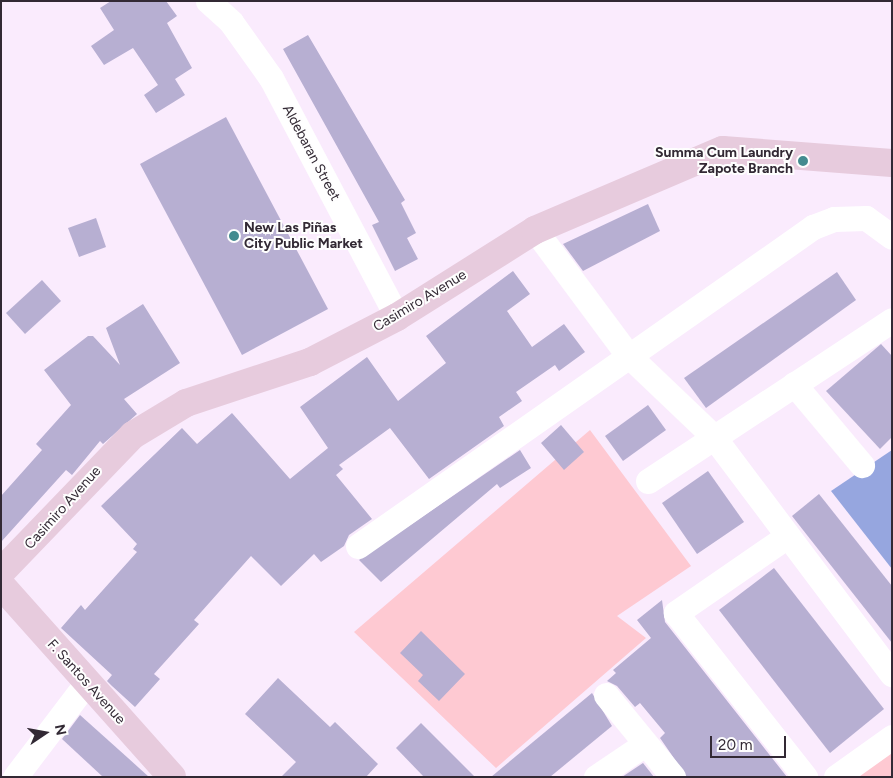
<!DOCTYPE html>
<meta charset="utf-8">
<style>
body{margin:0}
#map{position:relative;width:893px;height:778px;overflow:hidden;background:#faebfd;font-family:Figtree,sans-serif}
div>[style]{position:absolute}
.green>*{inset:0;background:#fec9d2}
.water>*{inset:0;background:#96a6df}
.building>*{inset:0;background:#b7afd2}
.street>*{height:25px;margin:-12.5px;padding:0 12.5px;transform-origin:12.5px;border-radius:12.5px;background:#fff}
.secondary>*{height:28px;margin:-14px;padding:0 14px;transform-origin:14px;border-radius:14px;background:#e7cbdd}
.dots>*{width:14px;height:14px;translate:-50% -50%;box-sizing:border-box;border:2px solid #fefefe;border-radius:50%}
span{translate:-50% -50%;white-space:nowrap;text-align:center;line-height:1.15;-webkit-text-stroke:4px #fefefe;paint-order:stroke}
.street-label{font-size:14px;color:#322934}
.poi-label{font-size:14px;color:#322934;font-weight:700}
.right{translate:-100% -50%;text-align:right}
.left{translate:0 -50%;text-align:left}
.frame{position:absolute;inset:0;border:2px solid #322934;pointer-events:none}
.north{position:absolute;left:20px;top:708px;width:50px;height:50px;-webkit-text-stroke:4px #fefefe;paint-order:stroke;rotate:78deg;font-size:14px;font-weight:700;line-height:20px;text-align:center;color:#322934}
.north::after{content:'';display:block;margin:auto;width:18px;height:22px;background:#322934;clip-path:polygon(50% 0,100% 100%,50% 72%,0 100%)}
.scale{position:absolute;left:710px;top:736px;width:76px;height:22px;box-sizing:border-box;border:2px solid #322934;border-top:0;padding-left:6px;font-size:15px;line-height:18px;white-space:nowrap;color:#322934;-webkit-text-stroke:4px #fefefe;paint-order:stroke}
</style>
<div id="map">
<div class="green">
<div style="clip-path:polygon(590px 430px,691px 566px,617px 616px,646px 638px,496px 768px,354px 632px)"></div>
<div style="clip-path:polygon(892px 751px,892px 777px,855px 777px)"></div>
</div>
<div class="water">
<div style="clip-path:polygon(892px 450px,892px 569px,831px 491px)"></div>
</div>
<div class="building">
<div style="clip-path:polygon(111px 1px,166px 1px,177px 16px,167px 23px,192px 68px,175px 79px,185px 95px,156px 113px,144px 95px,158px 85px,133px 48px,104px 65px,91px 46px,114px 30px,100px 8px)"></div>
<div style="clip-path:polygon(308px 35px,405px 200px,401px 203px,416px 233px,407px 238px,418px 259px,395px 271px,372px 225px,379px 222px,283px 49px)"></div>
<div style="clip-path:polygon(226px 117px,328px 309px,242px 355px,140px 164px)"></div>
<div style="clip-path:polygon(648px 204px,660px 231px,583px 271px,563px 244px)"></div>
<div style="clip-path:polygon(96px 218px,106px 247px,79px 257px,68px 228px)"></div>
<div style="clip-path:polygon(513px 271px,530px 294px,507px 311px,532px 347px,564px 324px,585px 352px,559px 371px,555px 365px,516px 392px,522px 401px,499px 417px,504px 426px,429px 479px,390px 428px,339px 465px,343px 469px,336px 475px,372px 519px,349px 535px,344px 546px,321px 562px,314px 554px,281px 586px,251px 556px,194px 620px,199px 624px,154px 674px,160px 679px,135px 707px,112px 686px,107px 681px,112px 675px,61px 628px,81px 605px,85px 610px,137px 552px,133px 549px,137px 544px,101px 506px,182px 428px,197px 444px,232px 413px,290px 479px,328px 448px,300px 407px,367px 357px,398px 401px,446px 363px,426px 336px)"></div>
<div style="clip-path:polygon(837px 272px,856px 300px,706px 408px,684px 378px)"></div>
<div style="clip-path:polygon(42px 280px,61px 301px,25px 334px,6px 313px)"></div>
<div style="clip-path:polygon(143px 304px,180px 363px,124px 399px,137px 414px,103px 444px,100px 441px,72px 475px,66px 470px,1px 542px,1px 496px,42px 450px,36px 444px,71px 405px,44px 370px,88px 336px,93px 336px,120px 365px,106px 328px)"></div>
<div style="clip-path:polygon(881px 344px,892px 356px,892px 437px,880px 449px,826px 391px)"></div>
<div style="clip-path:polygon(648px 405px,666px 430px,623px 461px,605px 436px)"></div>
<div style="clip-path:polygon(561px 425px,584px 452px,564px 470px,541px 443px)"></div>
<div style="clip-path:polygon(520px 450px,531px 468px,500px 488px,497px 484px,381px 582px,359px 560px)"></div>
<div style="clip-path:polygon(708px 471px,744px 522px,697px 554px,662px 503px)"></div>
<div style="clip-path:polygon(819px 494px,892px 586px,892px 643px,792px 516px)"></div>
<div style="clip-path:polygon(774px 568px,884px 709px,830px 753px,719px 610px)"></div>
<div style="clip-path:polygon(662px 600px,665px 622px,787px 777px,687px 777px,660px 738px,665px 733px,640px 703px,635px 707px,617px 686px,607px 681px,616px 673px,613px 670px,651px 638px,637px 620px)"></div>
<div style="clip-path:polygon(421px 631px,465px 674px,439px 701px,418px 681px,423px 675px,400px 653px)"></div>
<div style="clip-path:polygon(278px 678px,330px 727px,335px 722px,378px 764px,366px 777px,281px 777px,296px 762px,245px 714px)"></div>
<div style="clip-path:polygon(592px 693px,612px 726px,550px 777px,491px 777px)"></div>
<div style="clip-path:polygon(80px 715px,128px 758px,149px 777px,103px 777px,62px 739px)"></div>
<div style="clip-path:polygon(421px 723px,475px 777px,424px 777px,396px 748px)"></div>
<div style="clip-path:polygon(643px 763px,654px 777px,622px 777px)"></div>
</div>
<div class="street">
<div style="left:208px;top:1px;width:31px;rotate:42deg"></div>
<div style="left:231px;top:22px;width:69px;rotate:54.5deg"></div>
<div style="left:271px;top:78px;width:270px;rotate:62.2deg"></div>
<div style="left:535px;top:230px;width:156px;rotate:53.4deg"></div>
<div style="left:628px;top:355px;width:117px;rotate:43.6deg"></div>
<div style="left:713px;top:436px;width:298px;rotate:53.1deg"></div>
<div style="left:794px;top:384px;width:106px;rotate:50deg"></div>
<div style="left:648px;top:481px;width:292px;rotate:-33.4deg"></div>
<div style="left:786px;top:537px;width:134px;rotate:145.4deg"></div>
<div style="left:676px;top:613px;width:209px;rotate:51.8deg"></div>
<div style="left:358px;top:546px;width:556px;rotate:-35.03deg"></div>
<div style="left:813px;top:227px;width:22px;rotate:-21deg"></div>
<div style="left:834px;top:219px;width:32px;rotate:-2deg"></div>
<div style="left:866px;top:218px;width:32px;rotate:36deg"></div>
<div style="left:606px;top:695px;width:106px;rotate:50.7deg"></div>
<div style="left:15px;top:777px;width:119px;rotate:-52.8deg"></div>
<div style="left:596px;top:777px;width:59px;rotate:-34deg"></div>
<div style="left:836px;top:777px;width:69px;rotate:-35.5deg"></div>
</div>
<div class="secondary">
<div style="left:1px;top:572px;width:190px;rotate:-46.1deg"></div>
<div style="left:133px;top:435px;width:62px;rotate:-31.1deg"></div>
<div style="left:186px;top:403px;width:131px;rotate:-18.3deg"></div>
<div style="left:310px;top:362px;width:98px;rotate:-27.3deg"></div>
<div style="left:397px;top:317px;width:163px;rotate:-32.2deg"></div>
<div style="left:535px;top:230px;width:204px;rotate:-23.1deg"></div>
<div style="left:723px;top:150px;width:169px;rotate:4.4deg"></div>
<div style="left:1px;top:585px;width:257px;rotate:48.3deg"></div>
</div>
<div class="dots">
<div style="left:803px;top:161px;background:#438b8f"></div>
<div style="left:234px;top:236px;background:#438b8f"></div>
</div>
<div class="street-label">
<span style="left:311px;top:153px;rotate:62deg">Aldebaran Street</span>
<span style="left:420px;top:301px;rotate:-31deg">Casimiro Avenue</span>
<span style="left:63px;top:508px;rotate:-48deg">Casimiro Avenue</span>
<span style="left:86px;top:682px;rotate:48deg">F. Santos Avenue</span>
</div>
<div class="poi-label">
<span class="right" style="left:793px;top:161px">Summa Cum Laundry<br>Zapote Branch</span>
<span class="left" style="left:244px;top:236px">New Las Piñas<br>City Public Market</span>
</div>
<div class="frame"></div>
<div class="north">N</div>
<div class="scale">20 m</div>
</div>
